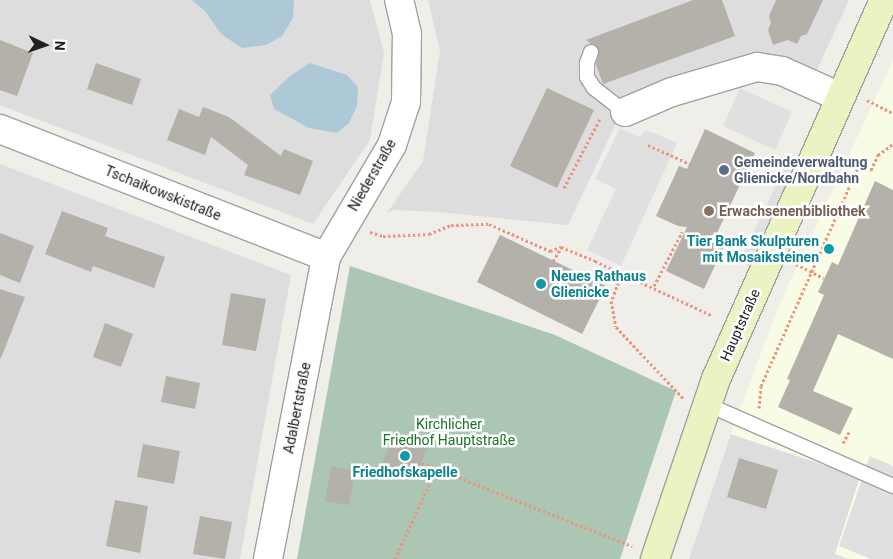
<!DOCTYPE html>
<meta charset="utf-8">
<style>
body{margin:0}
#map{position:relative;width:893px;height:559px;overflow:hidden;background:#efeee8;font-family:Roboto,sans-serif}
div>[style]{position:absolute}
.residential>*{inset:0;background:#dedddd}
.education>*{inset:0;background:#f9fce4}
.cemetery>*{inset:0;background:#abc6b2}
.parking>*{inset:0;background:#e0e0e0}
.water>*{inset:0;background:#adc9d8}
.building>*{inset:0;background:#b4b0aa}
.path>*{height:3px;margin-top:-1.5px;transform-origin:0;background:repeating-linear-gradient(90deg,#ea957e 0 2.5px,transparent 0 5px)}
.roads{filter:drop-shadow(1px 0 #a1a1a1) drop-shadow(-1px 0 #a1a1a1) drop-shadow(0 1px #a1a1a1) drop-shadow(0 -1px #a1a1a1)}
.lane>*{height:14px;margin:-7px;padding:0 7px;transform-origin:7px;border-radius:7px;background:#fff}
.street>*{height:28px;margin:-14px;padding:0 14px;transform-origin:14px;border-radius:14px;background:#fff}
.secondary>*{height:28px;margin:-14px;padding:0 14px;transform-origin:14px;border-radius:14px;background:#ebf3c2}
.dots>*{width:14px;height:14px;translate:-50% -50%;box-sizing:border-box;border:2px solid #fff;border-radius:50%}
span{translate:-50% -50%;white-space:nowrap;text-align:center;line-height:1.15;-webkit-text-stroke:5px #fff;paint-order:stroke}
.service-label{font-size:14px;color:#4e5e75;font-weight:700}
.left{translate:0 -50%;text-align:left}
.street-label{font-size:14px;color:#202020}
.education-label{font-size:14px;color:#785e54;font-weight:700}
.culture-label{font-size:14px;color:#0d838f;font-weight:700}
.right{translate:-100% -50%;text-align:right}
.park-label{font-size:14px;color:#19732a}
.north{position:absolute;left:20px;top:20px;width:50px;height:50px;-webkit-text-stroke:4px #fff;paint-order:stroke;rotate:93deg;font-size:14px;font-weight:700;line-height:20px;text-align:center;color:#202020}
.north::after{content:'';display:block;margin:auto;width:18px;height:22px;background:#202020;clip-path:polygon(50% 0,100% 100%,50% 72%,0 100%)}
</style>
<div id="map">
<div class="residential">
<div style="clip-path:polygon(0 0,370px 0,384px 53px,370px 140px,313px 224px,0 105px)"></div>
<div style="clip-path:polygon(428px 0,849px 0,806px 94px,755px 70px,620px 115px,568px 225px,439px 212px,393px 210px,387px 213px,423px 161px,440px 51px)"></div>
<div style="clip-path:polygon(0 164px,291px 275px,240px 559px,0 559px)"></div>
<div style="clip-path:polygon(731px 434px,860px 477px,835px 554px,849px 559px,689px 559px)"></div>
</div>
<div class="education">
<div style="clip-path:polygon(893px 60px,893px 559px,849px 559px,835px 554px,860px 477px,731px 434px,777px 310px)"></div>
</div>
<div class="cemetery">
<div style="clip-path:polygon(350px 266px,555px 335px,676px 391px,620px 559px,297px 559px)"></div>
</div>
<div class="parking">
<div style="clip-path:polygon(740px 88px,792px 112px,775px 150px,723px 126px)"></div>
<div style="clip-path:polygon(620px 128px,640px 137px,645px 131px,654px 133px,677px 143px,621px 266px,587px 250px,616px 189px,595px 179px)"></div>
<div style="clip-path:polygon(788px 160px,797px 164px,749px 268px,741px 258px)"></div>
<div style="clip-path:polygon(870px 456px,893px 466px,893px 559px,871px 559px,839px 546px)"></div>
</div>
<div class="water">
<div style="clip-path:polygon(192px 0,294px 0,293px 18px,282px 36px,266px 45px,242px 48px,221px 34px,205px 11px)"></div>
<div style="clip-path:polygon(310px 63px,347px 75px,358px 87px,357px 106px,349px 123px,337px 133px,309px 128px,274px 109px,270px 95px,290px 76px)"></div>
</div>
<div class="building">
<div style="clip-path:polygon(693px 0,722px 0,735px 36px,603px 84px,596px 65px,599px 50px,586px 40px)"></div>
<div style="clip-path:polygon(776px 0,823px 0,807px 34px,801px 36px,797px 44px,788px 40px,773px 45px,768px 30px,771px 23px,769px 16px)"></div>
<div style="clip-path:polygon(0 40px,33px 53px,17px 96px,0 90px)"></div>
<div style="clip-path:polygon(96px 63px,141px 79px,132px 105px,87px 89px)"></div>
<div style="clip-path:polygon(547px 88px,594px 110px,557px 188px,510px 166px)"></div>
<div style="clip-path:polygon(203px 107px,229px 117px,281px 156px,284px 149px,313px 161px,300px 195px,244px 175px,248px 165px,211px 137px,205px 155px,167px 140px,179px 109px,199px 117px)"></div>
<div style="clip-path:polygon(705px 129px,755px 153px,717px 233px,728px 238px,704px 289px,666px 271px,687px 227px,678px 226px,656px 216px,679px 166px,687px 169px)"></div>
<div style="clip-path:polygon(875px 181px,893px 190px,893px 359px,838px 334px,813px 391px,853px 408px,840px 435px,778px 407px,790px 380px,787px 379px,824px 295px,818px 292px,832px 262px,838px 265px)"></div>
<div style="clip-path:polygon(62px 211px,108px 228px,105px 236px,165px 257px,154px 288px,93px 266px,91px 272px,45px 254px)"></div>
<div style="clip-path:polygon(0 233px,34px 246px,20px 283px,0 275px)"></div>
<div style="clip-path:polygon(500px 235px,606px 286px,582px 334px,477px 282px)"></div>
<div style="clip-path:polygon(0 289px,25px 297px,1px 358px,0 358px)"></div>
<div style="clip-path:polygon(231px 293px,266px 299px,256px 351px,222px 345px)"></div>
<div style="clip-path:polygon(105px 323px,133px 334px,121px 367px,93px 357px)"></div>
<div style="clip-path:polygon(166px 376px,200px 383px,195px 409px,161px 402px)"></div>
<div style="clip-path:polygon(393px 435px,427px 448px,416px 477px,382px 464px)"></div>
<div style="clip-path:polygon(143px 444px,180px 451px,174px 484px,137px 477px)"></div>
<div style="clip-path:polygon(739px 458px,778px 470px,766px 509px,727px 497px)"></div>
<div style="clip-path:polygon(331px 466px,355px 471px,349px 505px,325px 501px)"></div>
<div style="clip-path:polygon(115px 500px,148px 506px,140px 553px,106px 546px)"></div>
<div style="clip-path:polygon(200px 516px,232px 522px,225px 559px,193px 554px)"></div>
</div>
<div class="path">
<div style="left:867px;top:100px;width:29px;rotate:27deg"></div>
<div style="left:648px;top:145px;width:46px;rotate:24.3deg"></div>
<div style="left:843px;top:157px;width:31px;rotate:25deg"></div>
<div style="left:871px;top:170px;width:17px;rotate:-65deg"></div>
<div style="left:878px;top:155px;width:19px;rotate:-36deg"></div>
<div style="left:564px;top:188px;width:80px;rotate:-62.5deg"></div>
<div style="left:370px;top:232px;width:14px;rotate:17deg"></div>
<div style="left:383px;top:236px;width:46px;rotate:-2.5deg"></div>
<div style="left:429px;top:234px;width:24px;rotate:-22deg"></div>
<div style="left:451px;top:225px;width:38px;rotate:-2deg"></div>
<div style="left:489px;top:224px;width:67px;rotate:23.9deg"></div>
<div style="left:550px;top:251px;width:12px;rotate:-20deg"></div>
<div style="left:561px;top:247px;width:37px;rotate:22deg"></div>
<div style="left:595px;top:261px;width:130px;rotate:25deg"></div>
<div style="left:725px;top:243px;width:11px;rotate:27deg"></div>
<div style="left:553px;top:261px;width:15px;rotate:-58deg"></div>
<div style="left:796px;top:264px;width:31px;rotate:27deg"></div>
<div style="left:622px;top:273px;width:30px;rotate:111deg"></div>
<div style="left:611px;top:301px;width:26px;rotate:79deg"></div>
<div style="left:616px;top:327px;width:98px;rotate:46.7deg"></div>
<div style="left:654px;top:286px;width:61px;rotate:-62.6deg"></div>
<div style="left:759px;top:408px;width:22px;rotate:-85deg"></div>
<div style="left:761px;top:386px;width:242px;rotate:-66.1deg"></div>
<div style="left:843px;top:443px;width:13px;rotate:-61deg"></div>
<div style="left:422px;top:463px;width:226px;rotate:21.6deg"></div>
<div style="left:395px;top:559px;width:98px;rotate:-65.3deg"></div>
</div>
<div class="roads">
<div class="lane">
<div style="left:591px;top:52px;width:12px;rotate:110deg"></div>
<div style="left:587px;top:63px;width:14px;rotate:90deg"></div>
<div style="left:587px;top:77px;width:13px;rotate:58deg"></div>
<div style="left:594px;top:88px;width:39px;rotate:38deg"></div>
<div style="left:706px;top:404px;width:204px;rotate:23.7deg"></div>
</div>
<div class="street">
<div style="left:625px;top:112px;width:51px;rotate:-23.1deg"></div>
<div style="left:672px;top:92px;width:89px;rotate:-16.4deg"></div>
<div style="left:757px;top:67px;width:25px;rotate:9deg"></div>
<div style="left:782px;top:71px;width:64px;rotate:24.1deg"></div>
<div style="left:0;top:129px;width:350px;rotate:21.4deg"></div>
<div style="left:268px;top:559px;width:308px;rotate:-79.1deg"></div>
<div style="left:326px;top:257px;width:130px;rotate:-59.5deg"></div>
<div style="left:392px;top:145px;width:45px;rotate:-72deg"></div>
<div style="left:406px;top:102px;width:68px;rotate:-89.2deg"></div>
<div style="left:407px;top:34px;width:35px;rotate:-103deg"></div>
</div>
<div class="secondary">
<div style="left:655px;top:559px;width:190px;rotate:-71.3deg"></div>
<div style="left:716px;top:379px;width:415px;rotate:-66.1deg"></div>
</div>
</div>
<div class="dots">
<div style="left:724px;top:170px;background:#5c6f8a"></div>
<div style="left:709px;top:211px;background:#8d6e63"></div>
<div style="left:829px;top:249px;background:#0f9aa8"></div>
<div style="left:541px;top:284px;background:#0f9aa8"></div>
<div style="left:405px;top:456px;background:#0f9aa8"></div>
</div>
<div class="service-label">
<span class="left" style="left:734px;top:170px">Gemeindeverwaltung<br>Glienicke/Nordbahn</span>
</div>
<div class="street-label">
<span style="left:372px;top:175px;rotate:-60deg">Niederstraße</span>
<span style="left:163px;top:193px;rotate:22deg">Tschaikowskistraße</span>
<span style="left:740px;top:325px;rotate:-66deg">Hauptstraße</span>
<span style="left:297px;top:408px;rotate:-79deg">Adalbertstraße</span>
</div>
<div class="education-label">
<span class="left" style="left:719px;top:211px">Erwachsenenbibliothek</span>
</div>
<div class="culture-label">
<span class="right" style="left:819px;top:249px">Tier Bank Skulpturen<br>mit Mosaiksteinen</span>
<span class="left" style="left:551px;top:284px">Neues Rathaus<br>Glienicke</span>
<span style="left:405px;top:472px">Friedhofskapelle</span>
</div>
<div class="park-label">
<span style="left:449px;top:432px">Kirchlicher<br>Friedhof Hauptstraße</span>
</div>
<div class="north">N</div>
</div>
